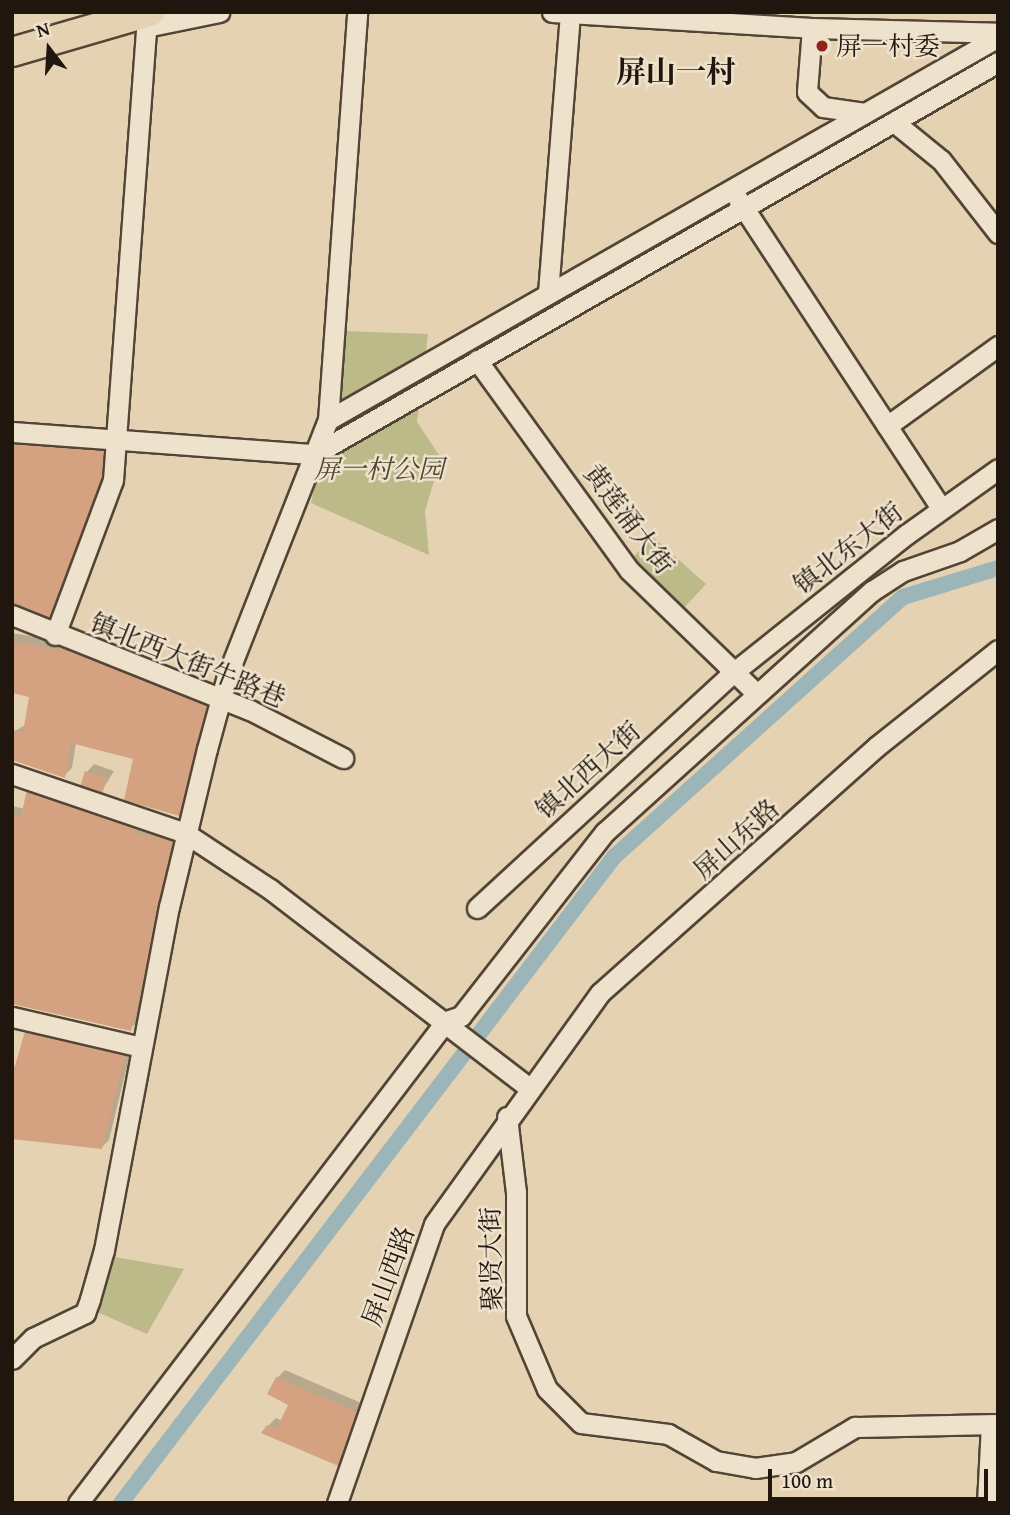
<!DOCTYPE html>
<meta charset="utf-8">
<style>
body{margin:0}
#map{position:relative;width:1010px;height:1515px;overflow:hidden;background:#e5d2b2;font-family:"Gentium Book Plus","Noto Serif SC",serif}
div>[style]{position:absolute}
.green>*{inset:0;background:#bbba88}
.shadow>*{inset:0;background:#0003}
.canal>*{height:16px;margin:-8px;padding:0 8px;transform-origin:8px;border-radius:8px;background:#9bb5b8}
.building>*{inset:0;background:#d4a280}
.roads{filter:drop-shadow(2px 0 #524536) drop-shadow(-2px 0 #524536) drop-shadow(0 2px #524536) drop-shadow(0 -2px #524536)}
.minor>*{height:19px;margin:-9.5px;padding:0 9.5px;transform-origin:9.5px;border-radius:9.5px;background:#eee2cd}
.highway>*{height:28px;margin:-14px;padding:0 14px;transform-origin:14px;border-radius:14px;background:#e5d2b2}
.dots>*{width:19px;height:19px;translate:-50% -50%;box-sizing:border-box;border:4px solid #eee2cd;border-radius:50%}
span{translate:-50% -50%;white-space:nowrap;text-align:center;line-height:1.15;-webkit-text-stroke:5px #eee2cd;paint-order:stroke}
.poi-label{font-size:26px;color:#21160d}
.left{translate:0 -50%;text-align:left}
.park-label{font-size:26px;color:#4f4732;font-style:italic}
.street-label{font-size:26px;color:#21160d}
.quarter-label{font-size:30px;color:#21160d;font-weight:700}
.frame{position:absolute;inset:0;border:14px solid #21160d;pointer-events:none}
.north{position:absolute;left:14px;top:14px;width:70px;height:70px;-webkit-text-stroke:5px #eee2cd;paint-order:stroke;rotate:343deg;font-size:19px;font-weight:700;line-height:28px;text-align:center;color:#21160d}
.north::after{content:'';display:block;margin:auto;width:24px;height:32px;background:#21160d;clip-path:polygon(50% 0,100% 100%,50% 72%,0 100%)}
.scale{position:absolute;left:768px;top:1469px;width:220px;height:32px;box-sizing:border-box;border:4px solid #21160d;border-top:0;padding-left:9px;font-size:21px;line-height:24px;white-space:nowrap;color:#21160d;-webkit-text-stroke:5px #eee2cd;paint-order:stroke}
</style>
<div id="map">
<div class="green">
<div style="clip-path:polygon(342px 331px,428px 334px,417px 422px,441px 458px,425px 511px,429px 555px,311px 503px,340px 374px)"></div>
<div style="clip-path:polygon(652px 536px,706px 584px,682px 610px,628px 563px)"></div>
<div style="clip-path:polygon(109px 1256px,184px 1269px,147px 1334px,93px 1310px)"></div>
</div>
<div class="shadow">
<div style="clip-path:polygon(12px 435px,116px 442px,103px 495px,12px 604px)"></div>
<div style="clip-path:polygon(12px 633px,95px 647px,135px 757px,76px 743px,72px 768px,64px 776px,12px 758px,15px 731px,27px 724px,31px 695px,12px 691px)"></div>
<div style="clip-path:polygon(94px 764px,114px 771px,101px 792px,87px 772px)"></div>
<div style="clip-path:polygon(29px 790px,184px 833px,138px 1021px,130px 1029px,12px 1002px,12px 806px,25px 809px)"></div>
<div style="clip-path:polygon(132px 1045px,109px 1140px,101px 1148px,12px 1137px,12px 1067px)"></div>
<div style="clip-path:polygon(285px 1370px,368px 1406px,342px 1466px,268px 1426px,276px 1418px,282px 1421px,291px 1404px,277px 1378px)"></div>
</div>
<div class="canal">
<div style="left:121px;top:1503px;width:813px;rotate:-52.65deg"></div>
<div style="left:614px;top:857px;width:389px;rotate:-42deg"></div>
<div style="left:903px;top:597px;width:99px;rotate:-17deg"></div>
</div>
<div class="building">
<div style="clip-path:polygon(12px 442px,109px 450px,96px 505px,50px 622px,12px 607px)"></div>
<div style="clip-path:polygon(12px 642px,87px 654px,211px 700px,183px 817px,124px 800px,133px 759px,71px 743px,65px 778px,12px 760px,13px 730px,23px 732px,29px 697px,12px 693px)"></div>
<div style="clip-path:polygon(85px 771px,107px 778px,102px 794px,80px 787px)"></div>
<div style="clip-path:polygon(27px 789px,136px 828px,136px 833px,177px 840px,131px 1031px,12px 1004px,12px 815px,21px 817px)"></div>
<div style="clip-path:polygon(26px 1028px,126px 1052px,102px 1149px,12px 1139px,12px 1076px)"></div>
<div style="clip-path:polygon(276px 1377px,361px 1414px,343px 1468px,261px 1433px,267px 1425px,276px 1430px,288px 1405px,267px 1394px)"></div>
</div>
<div class="roads">
<div class="minor">
<div style="left:552px;top:12px;width:260px;rotate:3.5deg"></div>
<div style="left:812px;top:28px;width:186px;rotate:1.5deg"></div>
<div style="left:812px;top:28px;width:64px;rotate:94.5deg"></div>
<div style="left:807px;top:92px;width:22px;rotate:43deg"></div>
<div style="left:823px;top:107px;width:42px;rotate:8.1deg"></div>
<div style="left:894px;top:122px;width:60px;rotate:39deg"></div>
<div style="left:941px;top:160px;width:93px;rotate:52deg"></div>
<div style="left:738px;top:199px;width:370px;rotate:56.7deg"></div>
<div style="left:548px;top:293px;width:281px;rotate:-85.5deg"></div>
<div style="left:477px;top:360px;width:259px;rotate:54.1deg"></div>
<div style="left:629px;top:570px;width:178px;rotate:44.1deg"></div>
<div style="left:328px;top:420px;width:772px;rotate:-29.75deg"></div>
<div style="left:887px;top:426px;width:137px;rotate:-35.8deg"></div>
<div style="left:12px;top:432px;width:304px;rotate:4.2deg"></div>
<div style="left:315px;top:454px;width:787px;rotate:-29.85deg"></div>
<div style="left:12px;top:615px;width:256px;rotate:21.8deg"></div>
<div style="left:250px;top:710px;width:105px;rotate:27.3deg"></div>
<div style="left:55px;top:635px;width:165px;rotate:-69.5deg"></div>
<div style="left:113px;top:480px;width:454px;rotate:-85.8deg"></div>
<div style="left:146px;top:27px;width:75px;rotate:-11.6deg"></div>
<div style="left:12px;top:774px;width:183px;rotate:18.8deg"></div>
<div style="left:185px;top:833px;width:102px;rotate:33.4deg"></div>
<div style="left:270px;top:889px;width:327px;rotate:37.5deg"></div>
<div style="left:477px;top:908px;width:349px;rotate:-42.6deg"></div>
<div style="left:734px;top:672px;width:221px;rotate:-38.6deg"></div>
<div style="left:907px;top:534px;width:112px;rotate:-35.5deg"></div>
<div style="left:12px;top:1017px;width:132px;rotate:13.1deg"></div>
<div style="left:507px;top:1117px;width:76px;rotate:83.2deg"></div>
<div style="left:516px;top:1192px;width:124px;rotate:90deg"></div>
<div style="left:516px;top:1316px;width:79px;rotate:67deg"></div>
<div style="left:547px;top:1389px;width:48px;rotate:45deg"></div>
<div style="left:581px;top:1423px;width:88px;rotate:7.2deg"></div>
<div style="left:668px;top:1434px;width:55px;rotate:29.4deg"></div>
<div style="left:716px;top:1461px;width:40px;rotate:10deg"></div>
<div style="left:755px;top:1468px;width:41px;rotate:-8.3deg"></div>
<div style="left:796px;top:1462px;width:69px;rotate:-30.7deg"></div>
<div style="left:855px;top:1427px;width:143px;rotate:-1.2deg"></div>
<div style="left:12px;top:1359px;width:30px;rotate:-45deg"></div>
<div style="left:33px;top:1338px;width:58px;rotate:-25.7deg"></div>
<div style="left:85px;top:1313px;width:15px;rotate:-70deg"></div>
<div style="left:90px;top:1299px;width:51px;rotate:-74.1deg"></div>
<div style="left:104px;top:1250px;width:349px;rotate:-79.3deg"></div>
<div style="left:169px;top:907px;width:163px;rotate:-76.5deg"></div>
<div style="left:207px;top:749px;width:76px;rotate:-74.7deg"></div>
<div style="left:227px;top:676px;width:275px;rotate:-68.5deg"></div>
<div style="left:328px;top:420px;width:409px;rotate:-85.9deg"></div>
<div style="left:78px;top:1503px;width:606px;rotate:-52.64deg"></div>
<div style="left:446px;top:1021px;width:16px;rotate:-18deg"></div>
<div style="left:461px;top:1016px;width:234px;rotate:-52deg"></div>
<div style="left:605px;top:832px;width:360px;rotate:-42.1deg"></div>
<div style="left:872px;top:591px;width:37px;rotate:-33deg"></div>
<div style="left:903px;top:571px;width:60px;rotate:-19.3deg"></div>
<div style="left:960px;top:551px;width:44px;rotate:-30.1deg"></div>
<div style="left:337px;top:1503px;width:295px;rotate:-70.8deg"></div>
<div style="left:434px;top:1224px;width:284px;rotate:-54.3deg"></div>
<div style="left:600px;top:993px;width:370px;rotate:-41.7deg"></div>
<div style="left:876px;top:747px;width:156px;rotate:-38.5deg"></div>
<div style="left:987px;top:1503px;width:78px;rotate:-87.1deg"></div>
</div>
<div class="highway">
<div style="left:12px;top:52px;width:144px;rotate:-16.2deg"></div>
</div>
</div>
<div class="dots">
<div style="left:822px;top:46px;background:#8f2418"></div>
</div>
<div class="poi-label">
<span class="left" style="left:836px;top:46px">屏一村委</span>
</div>
<div class="park-label">
<span style="left:379px;top:469px">屏一村公园</span>
</div>
<div class="street-label">
<span style="left:629px;top:519px;rotate:53deg">黄莲涌大街</span>
<span style="left:848px;top:548px;rotate:-38deg">镇北东大街</span>
<span style="left:188px;top:660px;rotate:22deg">镇北西大街牛路巷</span>
<span style="left:588px;top:770px;rotate:-42deg">镇北西大街</span>
<span style="left:736px;top:839px;rotate:-42deg">屏山东路</span>
<span style="left:491px;top:1259px;rotate:-91deg">聚贤大街</span>
<span style="left:388px;top:1276px;rotate:-70deg">屏山西路</span>
</div>
<div class="quarter-label">
<span style="left:676px;top:71px">屏山一村</span>
</div>
<div class="frame"></div>
<div class="north">N</div>
<div class="scale">100 m</div>
</div>
